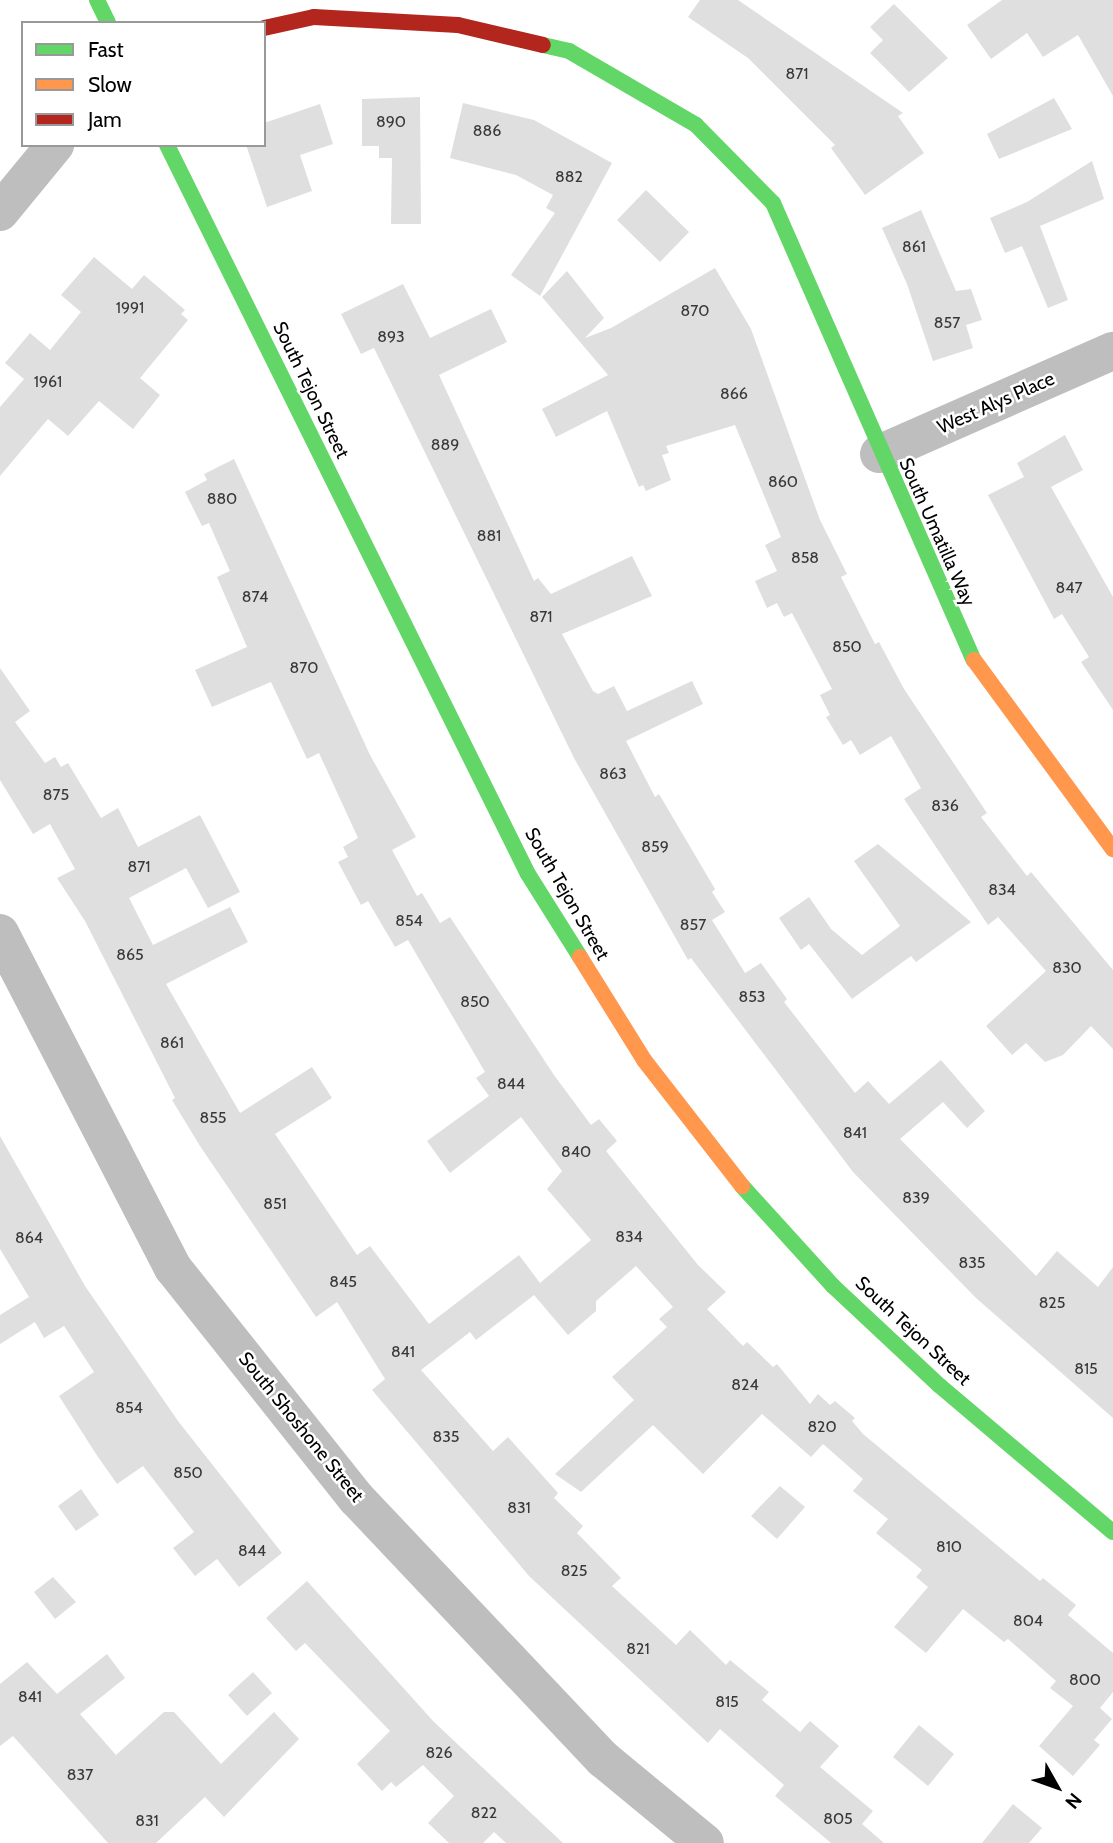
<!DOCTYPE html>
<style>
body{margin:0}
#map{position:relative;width:1113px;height:1843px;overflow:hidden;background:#fff;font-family:Cabin,sans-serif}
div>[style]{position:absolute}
.building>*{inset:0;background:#dfdfdf}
.street>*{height:38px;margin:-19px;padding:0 19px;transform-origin:19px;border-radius:19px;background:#bebebe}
.fast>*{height:16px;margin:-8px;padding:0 8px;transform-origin:8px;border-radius:8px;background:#63d668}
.slow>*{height:16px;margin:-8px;padding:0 8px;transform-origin:8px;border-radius:8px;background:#ff974d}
.jam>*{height:16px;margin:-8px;padding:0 8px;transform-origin:8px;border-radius:8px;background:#b3261e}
span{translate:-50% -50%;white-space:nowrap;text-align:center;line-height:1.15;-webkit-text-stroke:5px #fff;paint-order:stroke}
.number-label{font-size:16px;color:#383838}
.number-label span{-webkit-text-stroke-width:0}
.street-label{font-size:19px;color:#000}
.legend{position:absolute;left:21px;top:21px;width:245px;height:126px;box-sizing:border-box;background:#fff;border:2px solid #999;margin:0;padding:9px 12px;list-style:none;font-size:21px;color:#000}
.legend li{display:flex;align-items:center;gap:14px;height:35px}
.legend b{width:35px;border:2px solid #999}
.north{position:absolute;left:1022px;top:1752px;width:70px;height:70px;-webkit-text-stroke:5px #fff;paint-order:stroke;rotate:130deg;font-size:19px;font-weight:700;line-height:28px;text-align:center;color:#000}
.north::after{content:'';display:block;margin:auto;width:24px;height:32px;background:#000;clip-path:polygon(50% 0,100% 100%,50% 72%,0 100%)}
</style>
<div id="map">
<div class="building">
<div style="clip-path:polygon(700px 0,738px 0,903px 113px,898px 116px,924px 153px,865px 195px,831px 148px,835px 145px,748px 58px,688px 17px)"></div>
<div style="clip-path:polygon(1002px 0,1113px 0,1113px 96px,1078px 35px,1043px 57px,1027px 33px,991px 59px,967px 25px)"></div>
<div style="clip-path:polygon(894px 4px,948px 58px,909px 92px,870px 53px,883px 40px,870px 27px)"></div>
<div style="clip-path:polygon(420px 97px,421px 224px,391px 224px,392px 158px,379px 158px,379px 146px,362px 146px,362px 99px)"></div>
<div style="clip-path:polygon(1054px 98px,1072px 129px,999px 159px,987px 134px)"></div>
<div style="clip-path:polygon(463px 103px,534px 120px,612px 163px,540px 296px,511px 275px,555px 213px,546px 208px,553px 195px,516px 175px,450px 158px)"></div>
<div style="clip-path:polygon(320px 104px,333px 144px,300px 155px,312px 191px,267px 207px,246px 145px,264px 145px,264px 123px)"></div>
<div style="clip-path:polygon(1092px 161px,1104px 199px,1040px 226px,1068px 300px,1048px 308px,1022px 246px,1005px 253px,990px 218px,1027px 202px)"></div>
<div style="clip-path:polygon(646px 190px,689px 232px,660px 262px,617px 220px)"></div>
<div style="clip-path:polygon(921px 210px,956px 291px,971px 289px,982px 320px,966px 325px,973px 348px,933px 361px,907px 284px,882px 228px)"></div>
<div style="clip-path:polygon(94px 257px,132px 289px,144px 275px,185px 310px,181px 314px,188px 320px,140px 378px,160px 395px,133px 429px,99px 401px,68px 436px,48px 419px,0 476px,0 407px,24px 379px,5px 363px,30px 333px,50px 350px,81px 312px,61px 295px)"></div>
<div style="clip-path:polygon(715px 268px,751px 329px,820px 520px,847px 574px,841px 577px,875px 644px,879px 642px,904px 689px,987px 813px,981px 817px,1027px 876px,1031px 872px,1113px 970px,1113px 1049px,1091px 1026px,1063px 1055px,1045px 1062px,1026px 1043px,1012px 1055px,986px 1026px,1046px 971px,998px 917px,988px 925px,904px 799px,921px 788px,891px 736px,860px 755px,851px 740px,843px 745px,826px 717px,830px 715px,820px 695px,832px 689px,792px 613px,784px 617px,777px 603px,767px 608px,755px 581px,777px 571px,765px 545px,781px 537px,735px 425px,666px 446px,669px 453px,662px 455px,671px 480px,646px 491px,643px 485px,639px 487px,607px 411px,556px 437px,542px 409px,608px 375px,542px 297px,567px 271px,604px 318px,585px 338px,611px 328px)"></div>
<div style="clip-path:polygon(403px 284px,430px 338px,491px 309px,507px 342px,439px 375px,534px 581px,538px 578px,551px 594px,632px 556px,652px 596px,562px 634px,593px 691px,598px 694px,614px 686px,627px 711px,692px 681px,703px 704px,626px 741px,655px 797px,659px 794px,715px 889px,712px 892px,725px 912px,712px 920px,745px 973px,761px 963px,787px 999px,784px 1002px,855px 1093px,868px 1081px,889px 1104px,941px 1060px,985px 1111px,967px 1128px,943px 1102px,900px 1139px,1036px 1276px,1057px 1251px,1098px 1287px,1113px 1267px,1113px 1418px,976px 1298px,853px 1172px,691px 958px,688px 960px,574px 758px,374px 348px,361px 354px,341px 314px)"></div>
<div style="clip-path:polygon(1065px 435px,1083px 470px,1051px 487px,1113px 597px,1113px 710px,1081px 662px,1089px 657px,1062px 614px,1054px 619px,988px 495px,1024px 477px,1017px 463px)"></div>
<div style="clip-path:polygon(234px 459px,370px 755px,416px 837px,392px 850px,417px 896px,422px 893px,440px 923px,450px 917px,554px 1075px,591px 1125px,599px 1119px,617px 1141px,606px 1151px,698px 1265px,726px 1292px,707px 1309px,743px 1346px,747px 1342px,773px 1367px,777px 1364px,810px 1404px,818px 1394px,830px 1405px,835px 1401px,855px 1418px,852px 1421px,863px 1434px,1040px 1581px,1043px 1578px,1076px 1605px,1068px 1615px,1113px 1653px,1113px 1692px,1100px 1708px,1112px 1719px,1094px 1740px,1100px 1745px,1073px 1776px,1039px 1746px,1073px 1706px,1050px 1688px,1056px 1681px,1008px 1639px,1004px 1642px,963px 1609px,926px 1653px,894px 1627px,928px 1587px,916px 1577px,922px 1570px,876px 1533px,888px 1519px,853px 1491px,863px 1479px,823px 1444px,811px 1457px,762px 1414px,703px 1474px,653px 1425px,581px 1492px,555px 1474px,634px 1400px,612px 1377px,667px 1327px,659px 1319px,673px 1307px,636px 1266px,596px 1301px,596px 1311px,568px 1335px,534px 1295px,476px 1340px,470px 1332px,421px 1370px,493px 1451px,508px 1437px,558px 1493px,554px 1498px,583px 1526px,577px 1533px,621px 1578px,612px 1586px,676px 1645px,690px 1630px,726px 1665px,730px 1660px,769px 1692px,762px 1700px,800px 1732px,810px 1721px,839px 1746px,820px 1767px,873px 1811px,862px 1824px,884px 1843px,831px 1843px,775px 1796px,784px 1785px,720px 1729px,708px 1743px,529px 1576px,372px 1390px,385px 1379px,337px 1302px,316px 1317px,200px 1146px,172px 1100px,175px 1098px,85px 921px,57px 878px,75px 869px,50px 824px,33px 834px,0 780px,0 668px,30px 711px,15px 722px,45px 763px,55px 757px,61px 767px,68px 763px,101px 818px,118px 808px,138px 847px,200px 815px,240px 892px,208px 908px,186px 868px,129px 898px,153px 945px,230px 907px,248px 942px,166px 984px,240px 1113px,312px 1067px,332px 1098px,275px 1134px,357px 1255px,370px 1246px,429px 1324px,519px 1255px,540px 1283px,591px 1240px,547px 1189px,562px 1171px,521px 1117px,450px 1173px,427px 1141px,489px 1096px,476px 1078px,485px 1072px,408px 940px,395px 947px,368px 901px,361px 905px,338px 862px,348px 857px,343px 847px,358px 838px,319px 753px,307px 759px,271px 682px,212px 707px,195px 670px,247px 647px,217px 577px,230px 571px,209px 523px,202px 526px,185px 492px,207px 480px,204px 474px)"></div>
<div style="clip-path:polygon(878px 844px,971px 922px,916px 962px,911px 956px,852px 999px,809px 944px,801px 950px,779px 918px,809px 897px,831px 929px,862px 955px,900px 926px,854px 861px)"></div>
<div style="clip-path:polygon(0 1136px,85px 1286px,178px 1421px,282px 1553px,239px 1587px,217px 1559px,195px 1576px,173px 1548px,194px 1532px,143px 1466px,117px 1484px,96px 1454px,59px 1396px,94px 1372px,64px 1326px,44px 1338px,35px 1322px,0 1344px,0 1315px,29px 1297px,0 1249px)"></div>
<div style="clip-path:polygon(780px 1486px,805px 1507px,777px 1539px,751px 1516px)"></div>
<div style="clip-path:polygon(81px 1489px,99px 1515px,76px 1531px,58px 1506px)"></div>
<div style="clip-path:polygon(53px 1577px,76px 1602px,55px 1619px,34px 1592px)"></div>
<div style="clip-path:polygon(307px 1581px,434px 1722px,563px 1843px,506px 1843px,494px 1832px,483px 1843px,449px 1843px,428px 1823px,454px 1796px,423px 1765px,396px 1787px,391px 1782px,382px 1791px,357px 1764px,390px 1731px,305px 1643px,296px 1651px,266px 1618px)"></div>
<div style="clip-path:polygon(107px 1654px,125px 1678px,80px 1714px,116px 1755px,164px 1712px,174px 1712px,221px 1764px,274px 1712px,299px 1739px,224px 1817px,205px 1797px,156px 1843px,108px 1843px,13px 1736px,0 1746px,0 1684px,27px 1662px,57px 1694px)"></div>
<div style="clip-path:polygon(253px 1672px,272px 1693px,247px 1716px,228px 1695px)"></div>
<div style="clip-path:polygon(919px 1725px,954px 1754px,928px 1786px,893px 1757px)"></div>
<div style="clip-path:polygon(1013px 1804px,1042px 1828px,1029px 1843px,982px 1843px)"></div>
</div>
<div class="street">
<div style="left:0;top:212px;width:87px;rotate:-50.6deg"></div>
<div style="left:879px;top:454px;width:256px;rotate:-23.8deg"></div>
<div style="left:0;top:933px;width:377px;rotate:62.7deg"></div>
<div style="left:173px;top:1268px;width:295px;rotate:51.5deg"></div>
<div style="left:357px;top:1499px;width:358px;rotate:46.6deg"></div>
<div style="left:603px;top:1759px;width:132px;rotate:39.5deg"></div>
</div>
<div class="fast">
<div style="left:97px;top:0;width:25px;rotate:64deg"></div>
<div style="left:543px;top:45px;width:27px;rotate:13deg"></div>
<div style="left:569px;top:51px;width:147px;rotate:30.2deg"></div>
<div style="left:696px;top:125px;width:110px;rotate:45.4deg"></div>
<div style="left:773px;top:203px;width:499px;rotate:66.3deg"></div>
<div style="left:167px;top:145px;width:813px;rotate:63.66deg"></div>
<div style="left:528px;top:874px;width:98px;rotate:57.9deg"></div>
<div style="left:742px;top:1186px;width:135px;rotate:47.7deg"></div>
<div style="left:833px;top:1286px;width:146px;rotate:43.1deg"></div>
<div style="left:940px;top:1386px;width:226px;rotate:40.2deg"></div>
</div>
<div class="slow">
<div style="left:974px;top:660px;width:235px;rotate:53.7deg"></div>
<div style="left:580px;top:957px;width:121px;rotate:58.1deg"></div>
<div style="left:644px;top:1060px;width:160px;rotate:52.1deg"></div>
</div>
<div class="jam">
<div style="left:264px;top:28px;width:51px;rotate:-12.4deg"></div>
<div style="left:314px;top:17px;width:144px;rotate:3.2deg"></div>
<div style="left:458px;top:25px;width:87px;rotate:13.2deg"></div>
</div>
<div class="number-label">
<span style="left:797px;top:74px">871</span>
<span style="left:391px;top:122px">890</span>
<span style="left:487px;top:131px">886</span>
<span style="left:569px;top:177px">882</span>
<span style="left:914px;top:247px">861</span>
<span style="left:130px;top:308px">1991</span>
<span style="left:695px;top:311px">870</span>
<span style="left:947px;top:323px">857</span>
<span style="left:391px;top:337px">893</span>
<span style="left:48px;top:382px">1961</span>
<span style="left:734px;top:394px">866</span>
<span style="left:445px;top:445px">889</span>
<span style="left:783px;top:482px">860</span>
<span style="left:222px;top:499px">880</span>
<span style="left:489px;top:536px">881</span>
<span style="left:805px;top:558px">858</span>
<span style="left:1069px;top:588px">847</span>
<span style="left:255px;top:597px">874</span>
<span style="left:541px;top:617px">871</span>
<span style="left:847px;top:647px">850</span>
<span style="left:304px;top:668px">870</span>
<span style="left:613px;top:774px">863</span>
<span style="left:56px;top:795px">875</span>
<span style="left:945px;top:806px">836</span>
<span style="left:655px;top:847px">859</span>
<span style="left:139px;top:867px">871</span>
<span style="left:1002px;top:890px">834</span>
<span style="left:409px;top:921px">854</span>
<span style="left:693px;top:925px">857</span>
<span style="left:130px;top:955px">865</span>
<span style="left:1067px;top:968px">830</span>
<span style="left:752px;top:997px">853</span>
<span style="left:475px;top:1002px">850</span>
<span style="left:172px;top:1043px">861</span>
<span style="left:511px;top:1084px">844</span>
<span style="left:213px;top:1118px">855</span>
<span style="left:855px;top:1133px">841</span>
<span style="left:576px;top:1152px">840</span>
<span style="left:916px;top:1198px">839</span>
<span style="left:275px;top:1204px">851</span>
<span style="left:629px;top:1237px">834</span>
<span style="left:29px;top:1238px">864</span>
<span style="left:972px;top:1263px">835</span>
<span style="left:343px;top:1282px">845</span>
<span style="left:1052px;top:1303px">825</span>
<span style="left:403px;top:1352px">841</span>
<span style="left:1086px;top:1369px">815</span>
<span style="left:745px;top:1385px">824</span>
<span style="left:129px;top:1408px">854</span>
<span style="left:822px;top:1427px">820</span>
<span style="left:446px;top:1437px">835</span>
<span style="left:188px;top:1473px">850</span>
<span style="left:519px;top:1508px">831</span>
<span style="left:949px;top:1547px">810</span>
<span style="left:252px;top:1551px">844</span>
<span style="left:574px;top:1571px">825</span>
<span style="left:1028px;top:1621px">804</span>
<span style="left:638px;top:1649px">821</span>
<span style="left:1085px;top:1680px">800</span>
<span style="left:30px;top:1697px">841</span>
<span style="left:727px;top:1702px">815</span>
<span style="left:439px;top:1753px">826</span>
<span style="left:80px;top:1775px">837</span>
<span style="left:484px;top:1813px">822</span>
<span style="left:838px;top:1819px">805</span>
<span style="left:147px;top:1821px">831</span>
</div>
<div class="street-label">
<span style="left:311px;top:390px;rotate:64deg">South Tejon Street</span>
<span style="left:996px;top:403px;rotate:-24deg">West Alys Place</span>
<span style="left:937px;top:532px;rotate:66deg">South Umatilla Way</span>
<span style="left:567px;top:894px;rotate:60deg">South Tejon Street</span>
<span style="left:913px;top:1331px;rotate:43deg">South Tejon Street</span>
<span style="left:301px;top:1427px;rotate:51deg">South Shoshone Street</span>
</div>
<ul class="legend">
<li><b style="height:9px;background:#63d668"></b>Fast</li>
<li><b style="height:9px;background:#ff974d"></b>Slow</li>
<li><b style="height:9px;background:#b3261e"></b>Jam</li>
</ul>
<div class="north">N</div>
</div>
